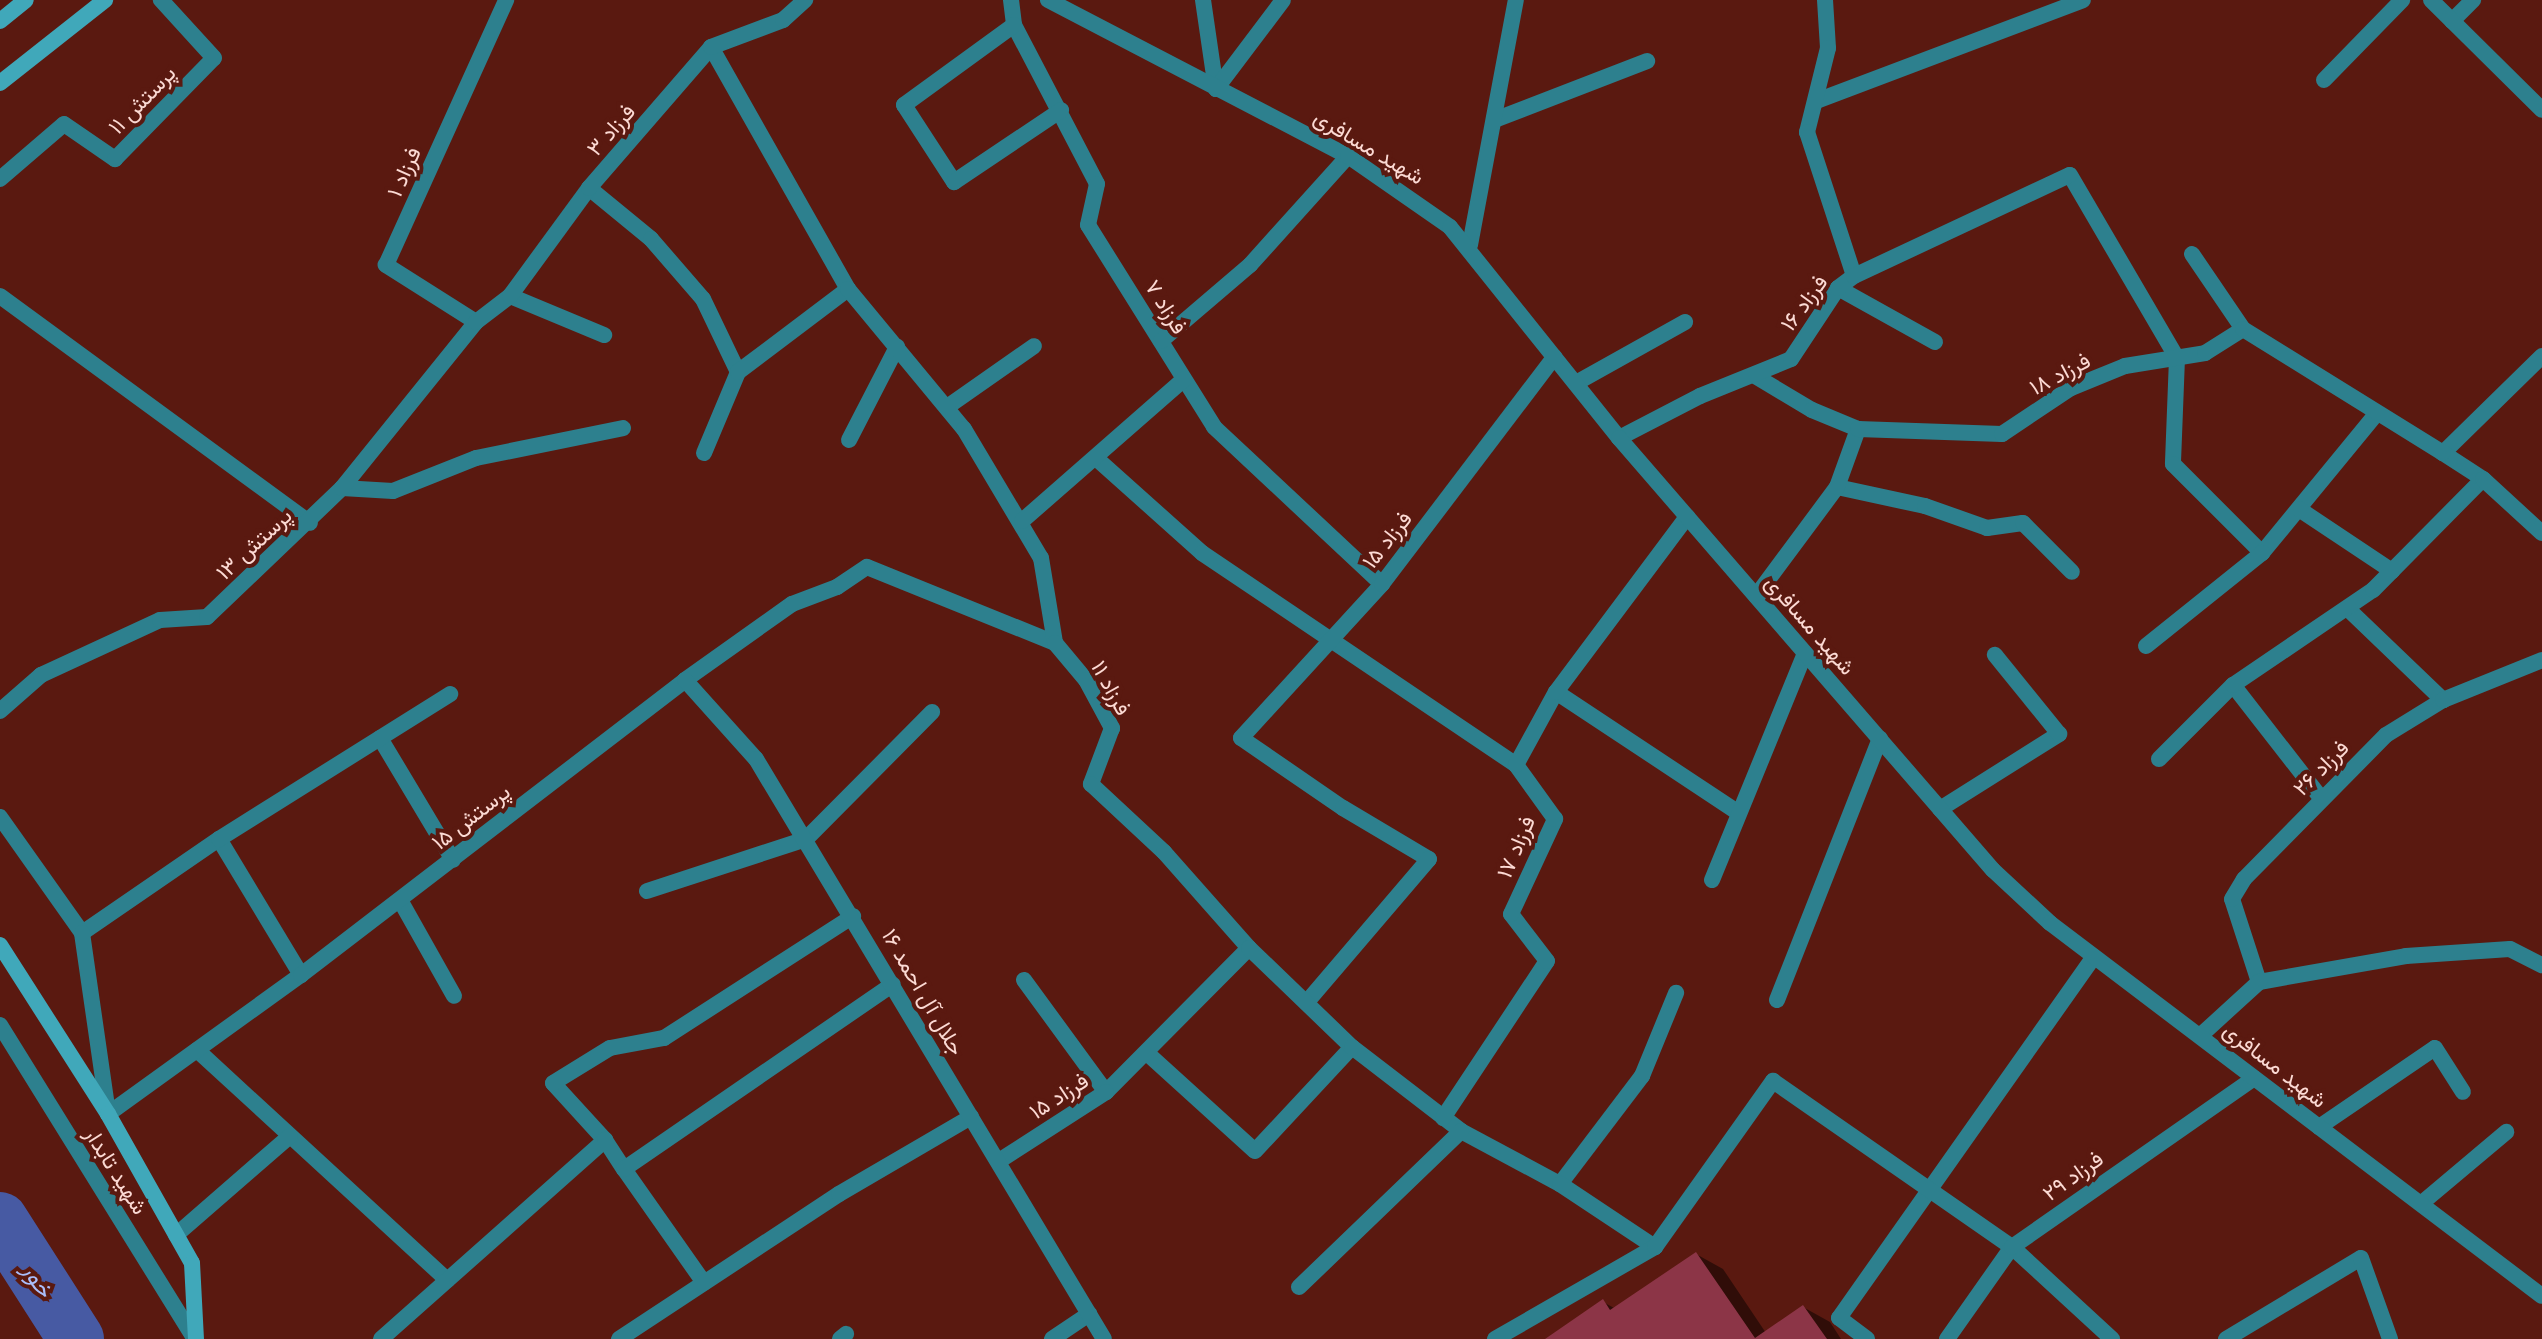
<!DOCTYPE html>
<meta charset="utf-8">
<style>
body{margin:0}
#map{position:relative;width:2542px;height:1339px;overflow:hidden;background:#5a1910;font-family:"DM Sans",Vazirmatn,sans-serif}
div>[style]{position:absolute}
.shadow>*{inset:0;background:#0007}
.river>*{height:56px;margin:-28px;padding:0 28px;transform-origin:28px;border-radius:28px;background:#475aa3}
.building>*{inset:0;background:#8c3547}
.service>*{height:16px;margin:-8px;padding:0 8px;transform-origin:8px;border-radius:8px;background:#2d808e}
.minor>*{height:16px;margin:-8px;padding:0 8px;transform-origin:8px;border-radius:8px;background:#2d808e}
.tertiary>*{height:16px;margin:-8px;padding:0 8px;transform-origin:8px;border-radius:8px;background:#2d808e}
.secondary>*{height:16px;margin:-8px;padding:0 8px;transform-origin:8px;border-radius:8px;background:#40a8ba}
span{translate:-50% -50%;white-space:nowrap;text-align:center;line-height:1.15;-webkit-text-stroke:8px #5a1910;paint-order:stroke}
.street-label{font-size:22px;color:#fcdad4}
.water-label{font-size:24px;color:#aabefb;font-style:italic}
</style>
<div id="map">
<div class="shadow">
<div style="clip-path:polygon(1696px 1254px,1723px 1269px,1766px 1333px,1803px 1307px,1830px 1322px,1841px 1339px,1561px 1339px,1603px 1302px,1616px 1309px)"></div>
</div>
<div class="river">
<div style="left:0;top:1220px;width:141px;rotate:57.4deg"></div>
</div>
<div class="building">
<div style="clip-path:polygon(1696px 1252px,1755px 1338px,1803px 1305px,1827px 1339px,1545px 1339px,1603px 1299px,1610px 1310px)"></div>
</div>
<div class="service">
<div style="left:1203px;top:0;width:90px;rotate:81.7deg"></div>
<div style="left:1819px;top:100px;width:282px;rotate:-20.7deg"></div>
<div style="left:1497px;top:119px;width:161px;rotate:-21.1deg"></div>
<div style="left:2070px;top:175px;width:212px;rotate:59.7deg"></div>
<div style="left:2177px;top:358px;width:106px;rotate:92.2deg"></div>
<div style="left:2173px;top:464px;width:126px;rotate:45deg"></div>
<div style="left:2262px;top:553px;width:181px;rotate:-50.6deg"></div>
<div style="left:589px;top:188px;width:80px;rotate:39.4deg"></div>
<div style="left:651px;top:239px;width:79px;rotate:49.1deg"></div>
<div style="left:703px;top:299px;width:81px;rotate:64.4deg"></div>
<div style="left:2192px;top:254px;width:91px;rotate:55.8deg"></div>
<div style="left:1838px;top:288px;width:111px;rotate:29.1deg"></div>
<div style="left:510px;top:296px;width:102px;rotate:22.5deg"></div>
<div style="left:1576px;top:383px;width:125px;rotate:-29.2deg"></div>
<div style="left:947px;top:407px;width:106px;rotate:-35deg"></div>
<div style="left:849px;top:440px;width:105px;rotate:-62.7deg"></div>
<div style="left:704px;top:453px;width:88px;rotate:-67.2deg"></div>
<div style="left:738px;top:372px;width:138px;rotate:-37deg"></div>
<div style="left:1837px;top:487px;width:90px;rotate:12.2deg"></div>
<div style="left:1925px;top:506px;width:66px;rotate:19.5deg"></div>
<div style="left:1987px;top:528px;width:36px;rotate:-8deg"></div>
<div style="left:2023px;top:523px;width:69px;rotate:45deg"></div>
<div style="left:2299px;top:509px;width:112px;rotate:33.7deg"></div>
<div style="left:867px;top:567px;width:203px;rotate:22deg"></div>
<div style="left:2348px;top:609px;width:132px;rotate:43.8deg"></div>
<div style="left:2146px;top:646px;width:149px;rotate:-38.7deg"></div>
<div style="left:2233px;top:685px;width:143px;rotate:52.1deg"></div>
<div style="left:1556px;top:692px;width:216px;rotate:33.5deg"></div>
<div style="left:380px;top:738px;width:142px;rotate:59.1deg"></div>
<div style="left:1241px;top:738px;width:124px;rotate:34.5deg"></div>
<div style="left:1343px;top:808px;width:100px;rotate:30.7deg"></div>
<div style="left:1429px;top:859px;width:189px;rotate:130.5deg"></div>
<div style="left:2159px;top:759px;width:105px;rotate:-45deg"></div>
<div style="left:2233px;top:685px;width:169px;rotate:-34.2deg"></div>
<div style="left:2373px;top:590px;width:156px;rotate:-45.3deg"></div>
<div style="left:1940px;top:809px;width:141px;rotate:-32.2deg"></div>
<div style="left:2059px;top:734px;width:102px;rotate:-129deg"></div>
<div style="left:219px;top:839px;width:159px;rotate:58.9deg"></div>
<div style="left:1712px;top:880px;width:245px;rotate:-67.7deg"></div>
<div style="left:647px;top:891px;width:167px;rotate:-18.1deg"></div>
<div style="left:806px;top:839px;width:179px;rotate:-45.2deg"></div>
<div style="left:400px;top:900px;width:110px;rotate:60.6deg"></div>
<div style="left:82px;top:933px;width:166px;rotate:-34.5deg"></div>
<div style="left:219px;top:839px;width:273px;rotate:-32.1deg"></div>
<div style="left:1024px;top:980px;width:139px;rotate:53.8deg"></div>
<div style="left:1777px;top:1000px;width:281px;rotate:-68.5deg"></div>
<div style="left:197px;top:1050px;width:340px;rotate:42.6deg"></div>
<div style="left:1148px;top:1054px;width:144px;rotate:42.2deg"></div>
<div style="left:1255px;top:1151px;width:142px;rotate:-47deg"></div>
<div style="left:2319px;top:1127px;width:140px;rotate:-34.3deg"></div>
<div style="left:2435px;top:1048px;width:52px;rotate:57.5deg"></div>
<div style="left:605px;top:1140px;width:77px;rotate:-132.4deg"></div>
<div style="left:553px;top:1083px;width:67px;rotate:-31.6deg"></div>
<div style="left:610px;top:1048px;width:55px;rotate:-10.5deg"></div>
<div style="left:664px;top:1038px;width:225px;rotate:-32.8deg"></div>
<div style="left:624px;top:1169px;width:139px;rotate:54.9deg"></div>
<div style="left:1560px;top:1184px;width:136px;rotate:-52.8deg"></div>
<div style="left:1642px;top:1076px;width:90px;rotate:-67.7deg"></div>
<div style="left:2423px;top:1202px;width:109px;rotate:-40.1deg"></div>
<div style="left:176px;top:1235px;width:151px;rotate:-41deg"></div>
<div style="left:381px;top:1339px;width:300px;rotate:-41.6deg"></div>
<div style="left:605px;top:1140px;width:35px;rotate:57deg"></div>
<div style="left:624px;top:1169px;width:326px;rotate:-34.5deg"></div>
<div style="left:619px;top:1339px;width:263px;rotate:-33.4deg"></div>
<div style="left:839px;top:1194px;width:153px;rotate:-30.3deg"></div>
<div style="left:840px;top:1339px;width:8px;rotate:-40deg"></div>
<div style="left:1867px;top:1339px;width:35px;rotate:-143deg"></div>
<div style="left:1839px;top:1318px;width:442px;rotate:-54.8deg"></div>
</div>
<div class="minor">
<div style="left:1011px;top:0;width:25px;rotate:83deg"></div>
<div style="left:1014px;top:25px;width:179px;rotate:62.4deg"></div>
<div style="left:1097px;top:184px;width:42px;rotate:102.4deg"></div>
<div style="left:1088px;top:225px;width:238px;rotate:58deg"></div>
<div style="left:1214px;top:427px;width:230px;rotate:43.1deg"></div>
<div style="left:1825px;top:0;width:48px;rotate:86.4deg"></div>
<div style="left:1828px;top:48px;width:87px;rotate:104deg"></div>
<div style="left:1807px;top:132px;width:151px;rotate:71.9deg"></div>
<div style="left:2452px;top:21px;width:30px;rotate:-45deg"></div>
<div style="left:1014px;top:25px;width:136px;rotate:144deg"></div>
<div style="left:904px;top:105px;width:92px;rotate:57deg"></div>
<div style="left:954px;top:182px;width:129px;rotate:-33.9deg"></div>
<div style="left:711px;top:47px;width:278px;rotate:60.5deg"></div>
<div style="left:848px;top:289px;width:182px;rotate:50.4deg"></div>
<div style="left:964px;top:429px;width:150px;rotate:59.2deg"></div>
<div style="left:1041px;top:558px;width:86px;rotate:80.6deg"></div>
<div style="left:1055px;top:643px;width:48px;rotate:50deg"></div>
<div style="left:1086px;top:680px;width:55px;rotate:61.6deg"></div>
<div style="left:1112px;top:728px;width:60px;rotate:110.6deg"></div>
<div style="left:1091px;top:784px;width:100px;rotate:43deg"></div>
<div style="left:1164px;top:852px;width:128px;rotate:48.5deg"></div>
<div style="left:1249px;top:948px;width:203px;rotate:134.8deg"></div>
<div style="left:1106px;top:1092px;width:127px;rotate:147.2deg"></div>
<div style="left:2324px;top:80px;width:112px;rotate:-45.7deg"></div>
<div style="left:1216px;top:89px;width:111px;rotate:-53deg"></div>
<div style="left:0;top:179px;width:84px;rotate:-40.7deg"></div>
<div style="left:64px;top:124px;width:62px;rotate:34.5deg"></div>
<div style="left:115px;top:159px;width:141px;rotate:-45.6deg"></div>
<div style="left:214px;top:58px;width:79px;rotate:-132.4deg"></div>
<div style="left:1470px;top:245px;width:249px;rotate:-79.4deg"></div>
<div style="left:0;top:296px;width:384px;rotate:36.2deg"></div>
<div style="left:476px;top:322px;width:107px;rotate:-147.7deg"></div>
<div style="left:386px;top:265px;width:291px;rotate:-65.6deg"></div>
<div style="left:1161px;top:341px;width:117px;rotate:-40.5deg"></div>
<div style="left:1250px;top:265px;width:147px;rotate:-48deg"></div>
<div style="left:2542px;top:356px;width:139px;rotate:135.6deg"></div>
<div style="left:2443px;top:453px;width:48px;rotate:33deg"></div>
<div style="left:2483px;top:479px;width:80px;rotate:42.5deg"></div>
<div style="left:1755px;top:376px;width:66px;rotate:30.8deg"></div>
<div style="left:1812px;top:410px;width:50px;rotate:22.4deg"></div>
<div style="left:1619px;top:438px;width:91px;rotate:-27.4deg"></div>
<div style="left:1700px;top:396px;width:98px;rotate:-22.1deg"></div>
<div style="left:1791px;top:359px;width:85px;rotate:-56.5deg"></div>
<div style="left:1838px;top:288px;width:20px;rotate:-37deg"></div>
<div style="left:1854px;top:276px;width:238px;rotate:-25.1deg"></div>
<div style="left:1097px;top:459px;width:141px;rotate:41.8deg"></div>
<div style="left:1202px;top:553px;width:379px;rotate:34deg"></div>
<div style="left:342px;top:488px;width:51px;rotate:3.4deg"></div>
<div style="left:393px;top:491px;width:89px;rotate:-21.7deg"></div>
<div style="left:476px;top:458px;width:150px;rotate:-11.5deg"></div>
<div style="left:1022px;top:521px;width:215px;rotate:-41.2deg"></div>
<div style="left:1756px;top:596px;width:136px;rotate:-53.4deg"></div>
<div style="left:1837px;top:487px;width:62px;rotate:-70.1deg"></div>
<div style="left:1858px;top:429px;width:144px;rotate:2deg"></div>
<div style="left:2002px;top:434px;width:83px;rotate:-33.7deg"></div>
<div style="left:2071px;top:388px;width:58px;rotate:-22.2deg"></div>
<div style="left:2125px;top:366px;width:81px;rotate:-9.2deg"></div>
<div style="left:2205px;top:353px;width:45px;rotate:-32.3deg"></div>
<div style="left:2243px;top:329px;width:235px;rotate:31.8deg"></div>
<div style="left:685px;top:680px;width:131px;rotate:-35.4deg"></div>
<div style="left:792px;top:604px;width:48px;rotate:-20.7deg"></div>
<div style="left:837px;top:587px;width:36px;rotate:-34deg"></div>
<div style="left:0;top:711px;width:55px;rotate:-41.3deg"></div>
<div style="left:41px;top:675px;width:131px;rotate:-24.8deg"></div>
<div style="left:160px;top:620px;width:47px;rotate:-3.7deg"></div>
<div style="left:207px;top:617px;width:187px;rotate:-43.7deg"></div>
<div style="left:342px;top:488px;width:213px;rotate:-51.1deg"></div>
<div style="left:476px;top:322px;width:43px;rotate:-37.4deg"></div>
<div style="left:510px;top:296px;width:134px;rotate:-53.8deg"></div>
<div style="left:589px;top:188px;width:186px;rotate:-49.1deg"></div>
<div style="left:711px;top:47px;width:77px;rotate:-20.6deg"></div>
<div style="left:783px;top:20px;width:30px;rotate:-42deg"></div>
<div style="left:1241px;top:738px;width:209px;rotate:-47.5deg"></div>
<div style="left:1382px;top:584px;width:285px;rotate:-52.8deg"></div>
<div style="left:0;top:817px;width:142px;rotate:54.7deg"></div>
<div style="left:82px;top:933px;width:183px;rotate:81.8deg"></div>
<div style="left:1249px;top:948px;width:143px;rotate:43.9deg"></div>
<div style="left:1352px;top:1047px;width:138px;rotate:37.6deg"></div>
<div style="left:1461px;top:1131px;width:112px;rotate:28.2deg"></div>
<div style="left:1560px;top:1184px;width:114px;rotate:33.6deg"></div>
<div style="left:2259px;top:982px;width:87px;rotate:-108deg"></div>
<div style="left:2232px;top:899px;width:23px;rotate:-59deg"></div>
<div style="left:2244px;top:879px;width:202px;rotate:-45.4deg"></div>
<div style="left:2386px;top:735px;width:67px;rotate:-31.6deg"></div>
<div style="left:2443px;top:700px;width:107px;rotate:-22deg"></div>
<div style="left:2259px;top:982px;width:149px;rotate:-10deg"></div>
<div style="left:2406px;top:956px;width:104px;rotate:-3.9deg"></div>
<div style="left:2510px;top:949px;width:36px;rotate:27deg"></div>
<div style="left:2201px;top:1035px;width:79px;rotate:-42.4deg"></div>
<div style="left:1443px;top:1118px;width:188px;rotate:-56.5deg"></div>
<div style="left:1547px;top:961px;width:59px;rotate:-127.5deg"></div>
<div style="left:1511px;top:914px;width:105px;rotate:-65.1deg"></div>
<div style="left:1555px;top:819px;width:67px;rotate:-125.8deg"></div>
<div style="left:1516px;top:765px;width:83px;rotate:-61.3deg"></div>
<div style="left:1556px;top:692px;width:219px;rotate:-53.2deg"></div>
<div style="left:1299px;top:1287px;width:225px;rotate:-43.9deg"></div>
<div style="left:1052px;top:1339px;width:45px;rotate:-34deg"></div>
<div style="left:1495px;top:1339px;width:185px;rotate:-29.9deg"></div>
<div style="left:1655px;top:1247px;width:204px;rotate:-54.6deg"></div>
<div style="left:1773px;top:1081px;width:291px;rotate:34.8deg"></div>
<div style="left:2012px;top:1247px;width:136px;rotate:42.6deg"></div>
<div style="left:1947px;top:1339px;width:113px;rotate:-54.8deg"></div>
<div style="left:2012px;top:1247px;width:295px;rotate:-34.9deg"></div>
<div style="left:2226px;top:1339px;width:157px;rotate:-31deg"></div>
<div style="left:2361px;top:1258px;width:86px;rotate:70.3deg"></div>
</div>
<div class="tertiary">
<div style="left:1048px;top:0;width:338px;rotate:27.5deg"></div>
<div style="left:1348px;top:156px;width:124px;rotate:34.8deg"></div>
<div style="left:1450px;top:227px;width:270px;rotate:51.3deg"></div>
<div style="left:1619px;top:438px;width:571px;rotate:49.12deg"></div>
<div style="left:1993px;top:870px;width:78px;rotate:42.9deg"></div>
<div style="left:2050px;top:923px;width:617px;rotate:37.17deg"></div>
<div style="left:2431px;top:0;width:156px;rotate:44.7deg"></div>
<div style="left:0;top:1025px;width:370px;rotate:58.2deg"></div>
<div style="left:108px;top:1114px;width:238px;rotate:-35.8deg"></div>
<div style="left:301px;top:975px;width:484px;rotate:-37.5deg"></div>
<div style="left:685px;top:680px;width:106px;rotate:48.1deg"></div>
<div style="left:756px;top:759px;width:676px;rotate:59.04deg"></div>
</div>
<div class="secondary">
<div style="left:0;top:21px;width:33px;rotate:-39deg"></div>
<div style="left:0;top:83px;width:134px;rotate:-38.3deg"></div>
<div style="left:0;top:945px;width:201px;rotate:57.4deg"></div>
<div style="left:108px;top:1114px;width:171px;rotate:60.6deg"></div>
<div style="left:192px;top:1263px;width:76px;rotate:87deg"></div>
</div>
<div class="street-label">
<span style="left:142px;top:100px;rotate:-46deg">پرستش ۱۱</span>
<span style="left:611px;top:130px;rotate:-49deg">فرزاد ۳</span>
<span style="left:1369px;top:147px;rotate:31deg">شهید مسافری</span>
<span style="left:404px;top:172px;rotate:-66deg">فرزاد ۱</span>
<span style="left:1804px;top:303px;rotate:-54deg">فرزاد ۱۶</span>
<span style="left:1166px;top:307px;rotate:58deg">فرزاد ۷</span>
<span style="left:2060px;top:374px;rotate:-28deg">فرزاد ۱۸</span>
<span style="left:1387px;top:540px;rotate:-52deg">فرزاد ۱۵</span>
<span style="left:254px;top:544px;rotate:-43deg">پرستش ۱۳</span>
<span style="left:1810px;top:625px;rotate:49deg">شهید مسافری</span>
<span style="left:1111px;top:688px;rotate:61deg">فرزاد ۱۱</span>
<span style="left:2321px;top:768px;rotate:-45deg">فرزاد ۲۶</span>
<span style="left:471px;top:817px;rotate:-38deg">پرستش ۱۵</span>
<span style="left:1516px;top:847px;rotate:-67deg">فرزاد ۱۷</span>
<span style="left:923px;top:992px;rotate:60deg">جلال آل احمد ۱۶</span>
<span style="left:2275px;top:1065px;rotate:38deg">شهید مسافری</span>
<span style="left:1059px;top:1096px;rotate:-33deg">فرزاد ۱۵</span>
<span style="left:116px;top:1171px;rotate:58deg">شهید تابدار</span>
<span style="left:2073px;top:1176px;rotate:-36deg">فرزاد ۲۹</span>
</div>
<div class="water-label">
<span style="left:38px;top:1280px;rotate:57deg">خور</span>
</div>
</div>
